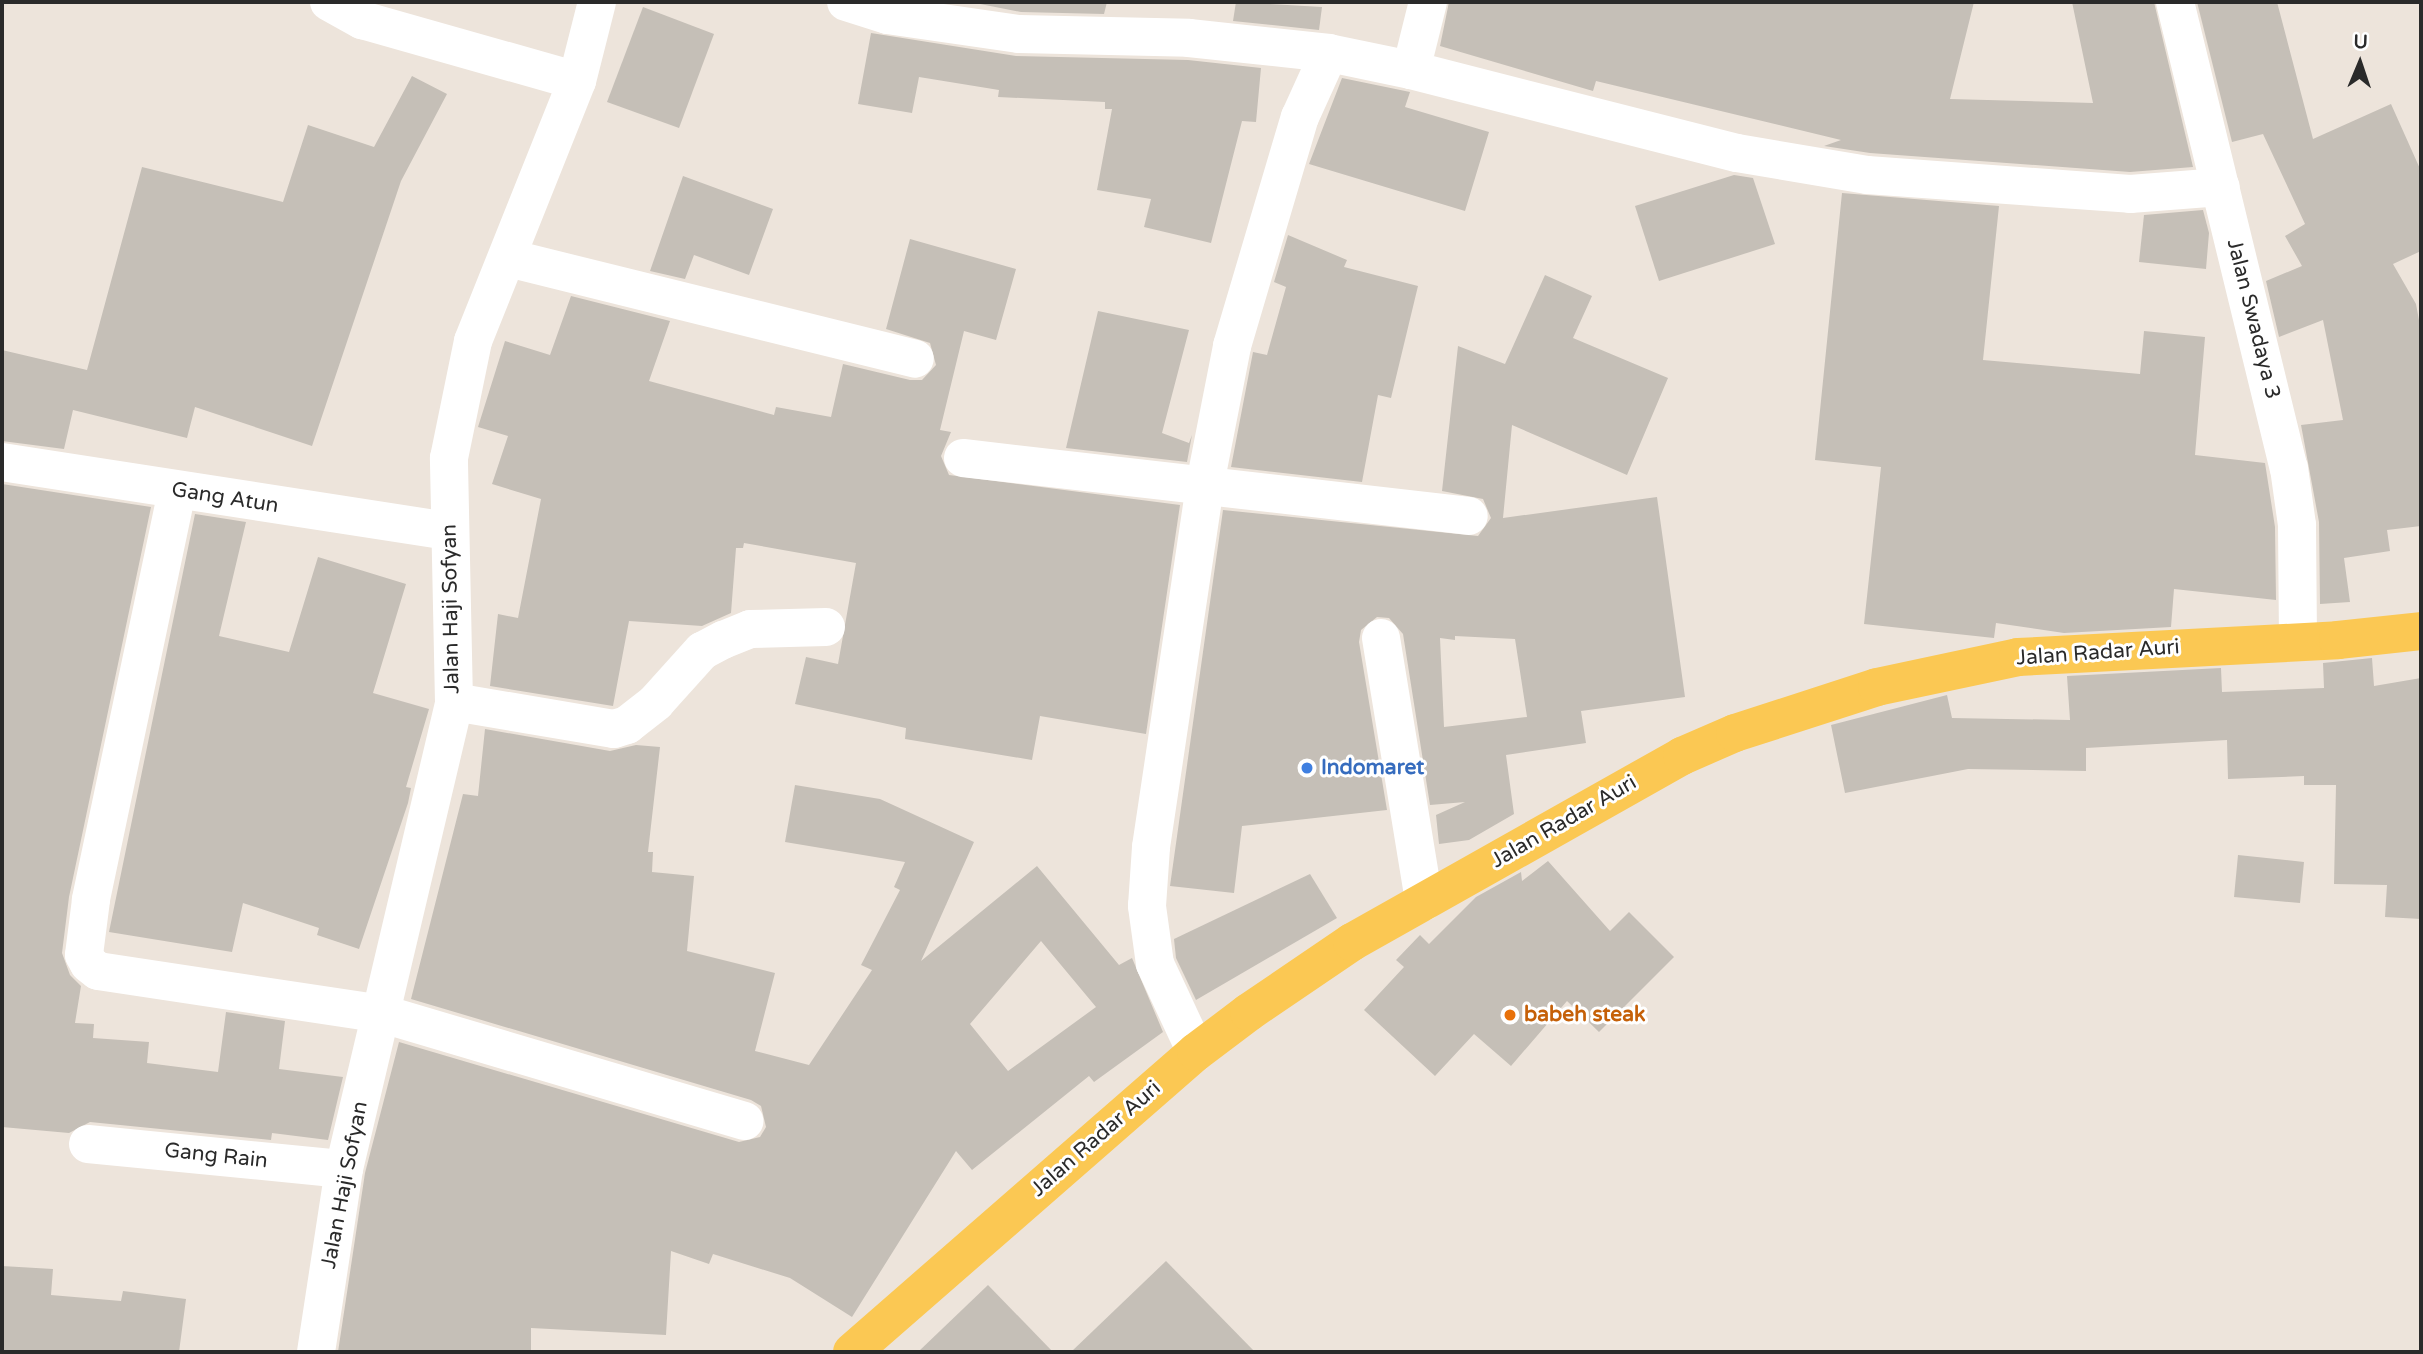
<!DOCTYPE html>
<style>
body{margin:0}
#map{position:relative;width:2423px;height:1354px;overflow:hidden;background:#ede4db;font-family:"Varela Round",sans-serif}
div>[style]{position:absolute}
.building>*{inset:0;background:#c5bfb7}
.minor>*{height:38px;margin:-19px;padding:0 19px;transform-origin:19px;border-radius:19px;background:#fff}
.major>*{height:38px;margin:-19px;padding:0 19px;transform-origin:19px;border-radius:19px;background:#fbc853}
.dots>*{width:19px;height:19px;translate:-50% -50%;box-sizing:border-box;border:4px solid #fff;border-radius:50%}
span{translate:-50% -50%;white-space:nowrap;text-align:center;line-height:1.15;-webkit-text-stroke:6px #fff;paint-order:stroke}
.street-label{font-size:21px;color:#2a2a2a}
.shop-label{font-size:21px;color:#366cbe;font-weight:700}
.left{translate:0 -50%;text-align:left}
.food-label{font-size:21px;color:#c56008;font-weight:700}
.frame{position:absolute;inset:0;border:4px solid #2a2a2a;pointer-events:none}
.north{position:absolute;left:2325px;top:28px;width:70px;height:70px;-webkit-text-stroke:5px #fff;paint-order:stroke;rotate:2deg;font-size:19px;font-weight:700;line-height:28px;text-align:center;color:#2a2a2a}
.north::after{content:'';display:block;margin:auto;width:24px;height:32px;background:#2a2a2a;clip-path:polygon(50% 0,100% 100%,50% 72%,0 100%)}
</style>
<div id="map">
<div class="building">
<div style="clip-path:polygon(970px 2px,1107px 2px,1104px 14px,1021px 12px)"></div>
<div style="clip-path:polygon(1236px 2px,1322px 7px,1319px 30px,1233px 21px)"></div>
<div style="clip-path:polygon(1449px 2px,1974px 2px,1950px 99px,2093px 103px,2072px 2px,2154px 2px,2193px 167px,2130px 172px,1870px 153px,1824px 146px,1841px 140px,1596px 81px,1593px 91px,1440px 46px)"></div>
<div style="clip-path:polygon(2197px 2px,2277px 2px,2313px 139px,2391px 104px,2421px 171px,2421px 251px,2393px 264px,2416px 304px,2421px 331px,2421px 526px,2387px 530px,2390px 551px,2344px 558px,2350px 602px,2320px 604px,2319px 522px,2301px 425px,2343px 420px,2323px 320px,2279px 337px,2266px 281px,2302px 266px,2285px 236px,2305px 224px,2263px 134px,2232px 142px)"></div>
<div style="clip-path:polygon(643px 7px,714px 34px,679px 128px,607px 102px)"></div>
<div style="clip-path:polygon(871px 33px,1016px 56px,1188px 60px,1261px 68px,1256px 122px,1242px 121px,1211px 243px,1144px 227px,1151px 199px,1097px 190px,1112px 109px,1105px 109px,1105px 102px,998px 97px,999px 90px,919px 77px,912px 113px,858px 104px)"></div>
<div style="clip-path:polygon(412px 76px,447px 94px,401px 181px,312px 446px,195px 407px,187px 438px,73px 410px,64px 449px,2px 441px,2px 350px,87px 370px,142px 167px,283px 202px,308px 125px,374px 147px)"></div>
<div style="clip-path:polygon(1342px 78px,1410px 92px,1405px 107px,1489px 132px,1465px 211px,1309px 164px)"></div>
<div style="clip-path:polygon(1734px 175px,1753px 178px,1775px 244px,1659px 281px,1635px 206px)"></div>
<div style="clip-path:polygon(683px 176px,773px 209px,749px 275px,694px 255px,685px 279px,650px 271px)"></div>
<div style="clip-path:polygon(1842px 193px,1999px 206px,1983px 360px,2140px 374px,2144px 331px,2205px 337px,2195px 455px,2265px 463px,2275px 527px,2276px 600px,2174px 589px,2171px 627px,2064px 633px,1996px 623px,1994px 638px,1864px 624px,1881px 467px,1815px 460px)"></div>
<div style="clip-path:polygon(2203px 210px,2209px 233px,2206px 269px,2139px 262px,2144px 215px)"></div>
<div style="clip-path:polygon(1288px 235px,1347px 260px,1344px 267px,1418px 286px,1391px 398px,1378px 395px,1362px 482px,1231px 467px,1253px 352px,1267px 355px,1286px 287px,1274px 282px)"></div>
<div style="clip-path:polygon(910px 239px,1016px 269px,996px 340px,964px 331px,940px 430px,951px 432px,941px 456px,949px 475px,1180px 505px,1146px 734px,1040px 716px,1032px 760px,905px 739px,906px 728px,795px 704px,806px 657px,838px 664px,856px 563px,744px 543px,743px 548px,736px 548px,731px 613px,702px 626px,629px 621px,613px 706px,490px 686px,498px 614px,518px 618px,541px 499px,492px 484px,508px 436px,478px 427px,505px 341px,550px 355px,571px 296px,670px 321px,649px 381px,774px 415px,776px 407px,831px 417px,843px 364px,910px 380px,922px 380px,936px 365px,930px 343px,886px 329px)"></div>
<div style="clip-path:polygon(evenodd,1545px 275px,1592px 296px,1573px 338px,1668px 378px,1627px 475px,1512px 425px,1503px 518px,1657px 497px,1685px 697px,1581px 711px,1586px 743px,1506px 755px,1514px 814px,1469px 840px,1439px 844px,1436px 815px,1465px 802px,1430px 805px,1403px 634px,1389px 618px,1377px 617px,1361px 630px,1359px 642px,1387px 810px,1242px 826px,1234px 893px,1170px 886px,1223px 510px,1478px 536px,1491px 518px,1483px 499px,1442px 491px,1458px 346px,1505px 364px,1545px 275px,1455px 636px,1515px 639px,1527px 717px,1444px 727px,1440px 638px,1455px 640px,1455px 636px)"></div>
<div style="clip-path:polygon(1098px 311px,1189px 330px,1162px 433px,1189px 443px,1192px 435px,1187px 462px,1066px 448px)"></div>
<div style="clip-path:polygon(2px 484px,151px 507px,69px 897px,62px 953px,70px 975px,81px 986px,75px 1023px,94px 1024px,93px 1038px,149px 1042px,147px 1063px,218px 1072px,226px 1012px,285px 1021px,279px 1069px,343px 1077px,328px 1140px,272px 1133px,271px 1140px,90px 1122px,69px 1133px,2px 1127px)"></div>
<div style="clip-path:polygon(195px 514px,246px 522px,219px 636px,289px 652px,318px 557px,406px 584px,373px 693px,429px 709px,406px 787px,411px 788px,408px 803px,359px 949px,317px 935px,319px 928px,243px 903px,232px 952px,109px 932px)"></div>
<div style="clip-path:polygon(2372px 658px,2374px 686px,2421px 678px,2421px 919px,2385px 917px,2387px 885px,2334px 884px,2336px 785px,2304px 785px,2304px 776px,2228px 779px,2227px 740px,2086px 748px,2086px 771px,1968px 769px,1845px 793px,1831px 725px,1947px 695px,1952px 718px,2070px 720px,2067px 676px,2221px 668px,2222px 692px,2324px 688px,2323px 663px)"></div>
<div style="clip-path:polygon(evenodd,485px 729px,610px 751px,636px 745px,660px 747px,648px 852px,653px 852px,652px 872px,694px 876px,687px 951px,775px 973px,755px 1051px,809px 1065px,872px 970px,861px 965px,900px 890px,894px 887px,905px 862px,785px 842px,795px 785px,880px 799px,974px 842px,921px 961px,1037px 866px,1119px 965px,1132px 958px,1163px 1032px,1094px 1082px,1089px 1076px,972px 1170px,956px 1151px,852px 1317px,790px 1278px,713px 1254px,709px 1264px,671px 1251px,666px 1335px,531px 1328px,531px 1352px,338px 1352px,365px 1173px,399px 1042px,739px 1142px,760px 1137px,766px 1127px,761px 1106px,751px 1100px,411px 999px,463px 794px,478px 796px,485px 729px,1041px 941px,1096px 1007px,1008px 1071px,970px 1024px,1041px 941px)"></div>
<div style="clip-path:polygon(2238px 855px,2304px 862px,2300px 903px,2234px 897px)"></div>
<div style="clip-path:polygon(1548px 861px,1610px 931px,1629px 912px,1674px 957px,1599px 1032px,1567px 1001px,1511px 1066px,1474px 1034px,1435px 1076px,1364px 1010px,1404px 967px,1396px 960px,1420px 935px,1429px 944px,1476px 897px,1521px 872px,1522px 881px)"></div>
<div style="clip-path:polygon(1310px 874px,1337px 918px,1196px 1000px,1176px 958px,1174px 939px)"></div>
<div style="clip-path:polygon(1166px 1261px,1255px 1352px,1071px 1352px)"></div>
<div style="clip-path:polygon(2px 1266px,53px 1269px,51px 1295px,121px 1301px,123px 1291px,186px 1299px,179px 1352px,2px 1352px)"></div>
<div style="clip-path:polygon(988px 1285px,1053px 1352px,918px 1352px)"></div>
</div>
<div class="minor">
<div style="left:329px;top:2px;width:38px;rotate:29deg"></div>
<div style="left:362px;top:20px;width:223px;rotate:15.8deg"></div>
<div style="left:846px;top:2px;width:43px;rotate:17.6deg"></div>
<div style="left:887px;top:15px;width:133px;rotate:8.2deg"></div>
<div style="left:1019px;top:34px;width:170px;rotate:1.3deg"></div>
<div style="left:1189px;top:38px;width:141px;rotate:6.1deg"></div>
<div style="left:1329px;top:53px;width:84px;rotate:11.7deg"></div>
<div style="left:1411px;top:70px;width:336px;rotate:14.3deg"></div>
<div style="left:1737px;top:153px;width:132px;rotate:9.6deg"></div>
<div style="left:1867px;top:175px;width:264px;rotate:4.1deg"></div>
<div style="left:2130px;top:194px;width:91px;rotate:-4.4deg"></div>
<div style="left:2175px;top:2px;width:480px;rotate:76.3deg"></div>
<div style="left:2289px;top:468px;width:58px;rotate:82deg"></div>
<div style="left:2297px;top:525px;width:116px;rotate:89.5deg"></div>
<div style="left:1411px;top:70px;width:70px;rotate:-76deg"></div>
<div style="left:508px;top:258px;width:419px;rotate:13.9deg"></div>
<div style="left:963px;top:458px;width:509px;rotate:6.54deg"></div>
<div style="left:2px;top:462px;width:453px;rotate:8.8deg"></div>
<div style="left:177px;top:491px;width:418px;rotate:101.9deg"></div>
<div style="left:91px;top:900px;width:55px;rotate:97.3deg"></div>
<div style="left:84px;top:955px;width:10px;rotate:61deg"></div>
<div style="left:89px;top:964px;width:11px;rotate:38deg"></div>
<div style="left:98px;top:971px;width:288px;rotate:8.6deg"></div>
<div style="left:383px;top:1014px;width:377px;rotate:16.5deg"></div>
<div style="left:1381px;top:638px;width:267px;rotate:80.7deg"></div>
<div style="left:454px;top:702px;width:162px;rotate:9.6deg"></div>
<div style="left:614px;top:729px;width:14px;rotate:-17deg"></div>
<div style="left:627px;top:725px;width:37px;rotate:-38deg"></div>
<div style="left:656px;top:702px;width:69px;rotate:-48deg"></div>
<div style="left:702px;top:651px;width:24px;rotate:-28deg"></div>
<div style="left:723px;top:640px;width:29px;rotate:-22deg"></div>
<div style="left:750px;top:629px;width:76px;rotate:-1.5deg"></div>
<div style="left:1196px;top:1052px;width:97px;rotate:-115deg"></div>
<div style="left:1155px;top:964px;width:59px;rotate:-97.9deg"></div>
<div style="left:1147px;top:906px;width:59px;rotate:-86.1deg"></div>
<div style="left:1151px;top:847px;width:367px;rotate:-81.5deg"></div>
<div style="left:1205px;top:484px;width:141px;rotate:-78.9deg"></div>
<div style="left:1232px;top:346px;width:239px;rotate:-73.5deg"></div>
<div style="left:1300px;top:117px;width:70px;rotate:-65.6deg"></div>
<div style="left:88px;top:1144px;width:257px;rotate:5.6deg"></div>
<div style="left:316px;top:1352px;width:185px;rotate:-81.3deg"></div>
<div style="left:344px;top:1169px;width:480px;rotate:-76.7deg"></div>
<div style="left:454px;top:702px;width:244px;rotate:-91.2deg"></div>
<div style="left:449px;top:458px;width:119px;rotate:-78.4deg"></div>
<div style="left:473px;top:341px;width:280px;rotate:-68.2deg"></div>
<div style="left:577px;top:81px;width:81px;rotate:-75.8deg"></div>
</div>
<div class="major">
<div style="left:852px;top:1352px;width:456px;rotate:-41.1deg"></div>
<div style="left:1196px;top:1052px;width:66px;rotate:-37deg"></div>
<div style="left:1249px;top:1012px;width:125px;rotate:-34.2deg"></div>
<div style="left:1352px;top:942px;width:379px;rotate:-29.4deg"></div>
<div style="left:1682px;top:756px;width:58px;rotate:-23.5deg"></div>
<div style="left:1735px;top:733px;width:149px;rotate:-17.9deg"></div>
<div style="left:1877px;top:687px;width:144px;rotate:-12deg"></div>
<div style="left:2018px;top:657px;width:320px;rotate:-3deg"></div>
<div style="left:2338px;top:640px;width:83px;rotate:-6.2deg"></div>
</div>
<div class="dots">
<div style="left:1307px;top:768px;background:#3f7fe0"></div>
<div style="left:1510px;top:1015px;background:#e8710a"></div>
</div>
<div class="street-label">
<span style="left:2253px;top:319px;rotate:76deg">Jalan Swadaya 3</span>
<span style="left:225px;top:498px;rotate:9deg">Gang Atun</span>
<span style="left:451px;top:609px;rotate:-91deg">Jalan Haji Sofyan</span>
<span style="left:2098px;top:653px;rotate:-4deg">Jalan Radar Auri</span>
<span style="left:1564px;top:822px;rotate:-30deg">Jalan Radar Auri</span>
<span style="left:1096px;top:1139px;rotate:-41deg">Jalan Radar Auri</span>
<span style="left:216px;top:1156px;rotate:6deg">Gang Rain</span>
<span style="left:345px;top:1185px;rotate:-79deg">Jalan Haji Sofyan</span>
</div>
<div class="shop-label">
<span class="left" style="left:1321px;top:768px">Indomaret</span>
</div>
<div class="food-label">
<span class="left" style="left:1524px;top:1015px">babeh steak</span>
</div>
<div class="frame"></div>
<div class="north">U</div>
</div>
